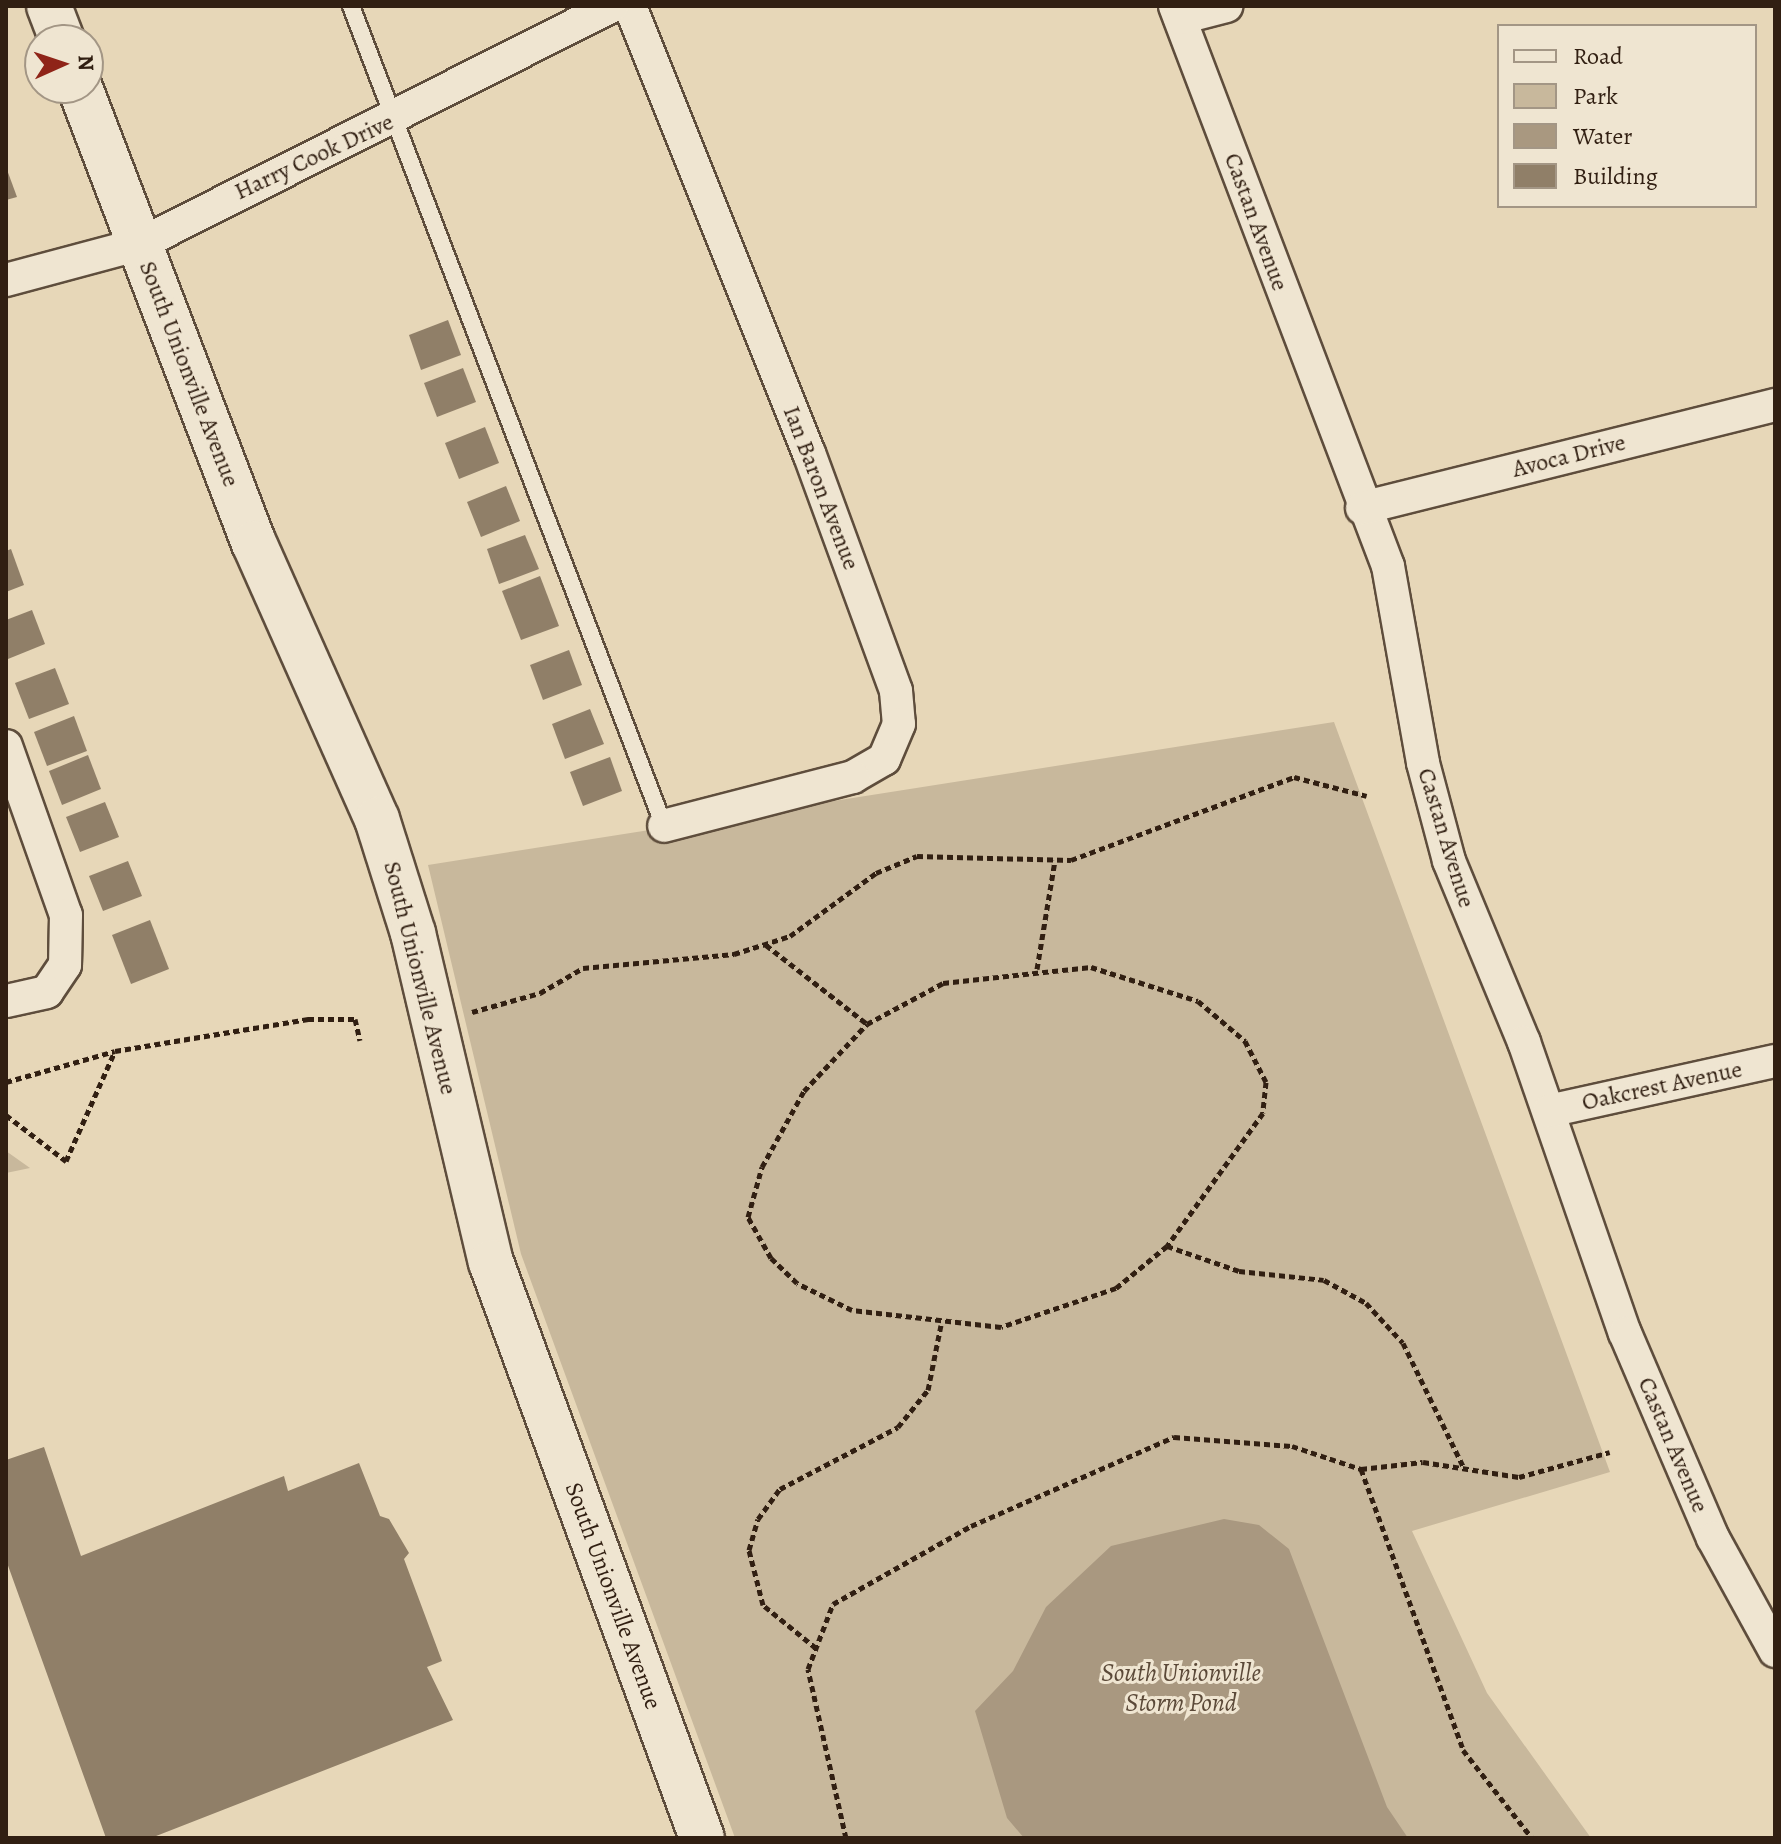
<!DOCTYPE html>
<style>
body{margin:0}
#map{position:relative;width:1781px;height:1844px;overflow:hidden;background:#e7d7b8;font-family:Alegreya,serif}
div>[style]{position:absolute}
.green>*{inset:0;background:#c8b89c}
.water>*{inset:0;background:#a99880}
.building>*{inset:0;background:#907f68}
.path>*{height:5px;margin-top:-2.5px;transform-origin:0;background:repeating-linear-gradient(90deg,#311f12 0 6px,transparent 0 10px)}
.roads{filter:drop-shadow(2px 0 #5e4d3c) drop-shadow(-2px 0 #5e4d3c) drop-shadow(0 2px #5e4d3c) drop-shadow(0 -2px #5e4d3c)}
.lane>*{height:16px;margin:-8px;padding:0 8px;transform-origin:8px;border-radius:8px;background:#efe5d1}
.street>*{height:32px;margin:-16px;padding:0 16px;transform-origin:16px;border-radius:16px;background:#efe5d1}
.secondary>*{height:44px;margin:-22px;padding:0 22px;transform-origin:22px;border-radius:22px;background:#efe5d1}
span{translate:-50% -50%;white-space:nowrap;text-align:center;line-height:1.15;-webkit-text-stroke:6px #efe5d1;paint-order:stroke}
.street-label{font-size:24px;color:#311f12}
.water-label{font-size:26px;color:#5b4938;font-style:italic}
.frame{position:absolute;inset:0;border:8px solid #311f12;pointer-events:none}
.legend{position:absolute;left:1497px;top:24px;width:260px;height:184px;box-sizing:border-box;background:#efe5d1;border:2px solid #a39685;margin:0;padding:10px 14px;list-style:none;font-size:24px;color:#311f12}
.legend li{display:flex;align-items:center;gap:16px;height:40px}
.legend b{width:40px;border:2px solid #a39685}
.north{position:absolute;left:24px;top:24px;width:80px;height:80px;box-sizing:border-box;background:#efe5d1;border:2px solid #a39685;border-radius:50%;rotate:87deg;font-size:22px;font-weight:700;line-height:32px;text-align:center;color:#311f12}
.north::after{content:'';display:block;margin:auto;width:28px;height:36px;background:#8f2418;clip-path:polygon(50% 0,100% 100%,50% 72%,0 100%)}
</style>
<div id="map">
<div class="green">
<div style="clip-path:polygon(1334px 722px,1610px 1472px,1412px 1531px,1487px 1693px,1591px 1838px,735px 1838px,521px 1254px,428px 865px)"></div>
<div style="clip-path:polygon(6px 1151px,30px 1168px,6px 1173px)"></div>
</div>
<div class="water">
<div style="clip-path:polygon(1224px 1519px,1259px 1525px,1289px 1549px,1387px 1807px,1408px 1838px,1024px 1838px,1007px 1818px,975px 1711px,1013px 1671px,1046px 1607px,1111px 1546px)"></div>
</div>
<div class="building">
<div style="clip-path:polygon(6px 167px,17px 197px,6px 200px)"></div>
<div style="clip-path:polygon(448px 320px,461px 355px,421px 370px,409px 335px)"></div>
<div style="clip-path:polygon(463px 368px,476px 402px,437px 417px,424px 383px)"></div>
<div style="clip-path:polygon(485px 427px,499px 463px,459px 479px,445px 443px)"></div>
<div style="clip-path:polygon(506px 486px,520px 521px,481px 537px,467px 502px)"></div>
<div style="clip-path:polygon(525px 535px,539px 569px,499px 584px,487px 549px)"></div>
<div style="clip-path:polygon(11px 549px,24px 585px,6px 592px,6px 551px)"></div>
<div style="clip-path:polygon(540px 576px,559px 626px,521px 640px,502px 591px)"></div>
<div style="clip-path:polygon(32px 610px,45px 644px,8px 659px,6px 620px)"></div>
<div style="clip-path:polygon(569px 650px,582px 685px,543px 700px,530px 665px)"></div>
<div style="clip-path:polygon(55px 668px,69px 704px,29px 719px,15px 683px)"></div>
<div style="clip-path:polygon(590px 709px,604px 744px,565px 759px,552px 724px)"></div>
<div style="clip-path:polygon(74px 716px,87px 751px,47px 766px,34px 732px)"></div>
<div style="clip-path:polygon(88px 755px,101px 789px,62px 805px,49px 771px)"></div>
<div style="clip-path:polygon(610px 757px,622px 791px,583px 806px,570px 772px)"></div>
<div style="clip-path:polygon(105px 802px,119px 837px,80px 852px,66px 817px)"></div>
<div style="clip-path:polygon(128px 861px,142px 896px,103px 911px,89px 876px)"></div>
<div style="clip-path:polygon(150px 920px,169px 969px,131px 984px,112px 935px)"></div>
<div style="clip-path:polygon(44px 1447px,81px 1556px,284px 1476px,288px 1491px,359px 1463px,380px 1516px,389px 1519px,409px 1553px,404px 1559px,442px 1661px,427px 1667px,453px 1720px,151px 1838px,106px 1838px,6px 1560px,6px 1460px)"></div>
</div>
<div class="path">
<div style="left:766px;top:945px;width:128px;rotate:38deg"></div>
<div style="left:1091px;top:967px;width:112px;rotate:17.6deg"></div>
<div style="left:1198px;top:1001px;width:62px;rotate:40.4deg"></div>
<div style="left:1245px;top:1041px;width:46px;rotate:62.9deg"></div>
<div style="left:1266px;top:1082px;width:31px;rotate:96deg"></div>
<div style="left:1263px;top:1113px;width:164px;rotate:125.8deg"></div>
<div style="left:1167px;top:1246px;width:66px;rotate:140.5deg"></div>
<div style="left:1116px;top:1288px;width:121px;rotate:161.3deg"></div>
<div style="left:1001px;top:1327px;width:150px;rotate:-173.5deg"></div>
<div style="left:852px;top:1310px;width:61px;rotate:-153.9deg"></div>
<div style="left:797px;top:1283px;width:36px;rotate:-136deg"></div>
<div style="left:771px;top:1258px;width:47px;rotate:-119.3deg"></div>
<div style="left:748px;top:1217px;width:52px;rotate:-74.4deg"></div>
<div style="left:762px;top:1167px;width:87px;rotate:-61.1deg"></div>
<div style="left:804px;top:1091px;width:92px;rotate:-46.8deg"></div>
<div style="left:867px;top:1024px;width:86px;rotate:-28.3deg"></div>
<div style="left:943px;top:983px;width:149px;rotate:-6.2deg"></div>
<div style="left:1037px;top:969px;width:110px;rotate:-80.6deg"></div>
<div style="left:472px;top:1012px;width:71px;rotate:-15.6deg"></div>
<div style="left:540px;top:993px;width:50px;rotate:-30.2deg"></div>
<div style="left:583px;top:968px;width:152px;rotate:-5.3deg"></div>
<div style="left:734px;top:954px;width:59px;rotate:-17.8deg"></div>
<div style="left:790px;top:936px;width:107px;rotate:-36.2deg"></div>
<div style="left:876px;top:873px;width:44px;rotate:-22.5deg"></div>
<div style="left:917px;top:856px;width:154px;rotate:1.5deg"></div>
<div style="left:1071px;top:860px;width:238px;rotate:-20.4deg"></div>
<div style="left:1294px;top:777px;width:75px;rotate:14.6deg"></div>
<div style="left:6px;top:1082px;width:113px;rotate:-15.9deg"></div>
<div style="left:115px;top:1051px;width:196px;rotate:-9.4deg"></div>
<div style="left:308px;top:1019px;width:47px"></div>
<div style="left:355px;top:1019px;width:22px;rotate:77deg"></div>
<div style="left:6px;top:1115px;width:76px;rotate:37.5deg"></div>
<div style="left:66px;top:1161px;width:120px;rotate:-66deg"></div>
<div style="left:1167px;top:1246px;width:76px;rotate:19.1deg"></div>
<div style="left:1239px;top:1271px;width:85px;rotate:6deg"></div>
<div style="left:1324px;top:1280px;width:48px;rotate:28.7deg"></div>
<div style="left:1366px;top:1303px;width:54px;rotate:47.2deg"></div>
<div style="left:1403px;top:1343px;width:139px;rotate:64deg"></div>
<div style="left:1361px;top:1469px;width:299px;rotate:70deg"></div>
<div style="left:1463px;top:1750px;width:112px;rotate:51.9deg"></div>
<div style="left:816px;top:1648px;width:68px;rotate:-140.9deg"></div>
<div style="left:763px;top:1605px;width:57px;rotate:-104.3deg"></div>
<div style="left:749px;top:1550px;width:32px;rotate:-74deg"></div>
<div style="left:758px;top:1519px;width:37px;rotate:-54deg"></div>
<div style="left:780px;top:1489px;width:133px;rotate:-27.7deg"></div>
<div style="left:898px;top:1427px;width:48px;rotate:-51deg"></div>
<div style="left:928px;top:1390px;width:66px;rotate:-78.7deg"></div>
<div style="left:846px;top:1838px;width:173px;rotate:-102.7deg"></div>
<div style="left:808px;top:1669px;width:70px;rotate:-69deg"></div>
<div style="left:833px;top:1604px;width:159px;rotate:-29.5deg"></div>
<div style="left:971px;top:1526px;width:222px;rotate:-23.7deg"></div>
<div style="left:1174px;top:1437px;width:118px;rotate:4.4deg"></div>
<div style="left:1292px;top:1446px;width:73px;rotate:18.4deg"></div>
<div style="left:1361px;top:1469px;width:62px;rotate:-6.4deg"></div>
<div style="left:1423px;top:1462px;width:97px;rotate:8.9deg"></div>
<div style="left:1519px;top:1477px;width:94px;rotate:-15.4deg"></div>
</div>
<div class="roads">
<div class="lane">
<div style="left:351px;top:6px;width:878px;rotate:69.11deg"></div>
</div>
<div class="street">
<div style="left:630px;top:6px;width:482px;rotate:68.2deg"></div>
<div style="left:809px;top:453px;width:253px;rotate:69.9deg"></div>
<div style="left:896px;top:691px;width:33px;rotate:85deg"></div>
<div style="left:899px;top:724px;width:38px;rotate:113deg"></div>
<div style="left:884px;top:759px;width:36px;rotate:150deg"></div>
<div style="left:853px;top:777px;width:195px;rotate:165.5deg"></div>
<div style="left:1175px;top:6px;width:599px;rotate:69.18deg"></div>
<div style="left:1388px;top:566px;width:200px;rotate:79.9deg"></div>
<div style="left:1423px;top:763px;width:101px;rotate:75.1deg"></div>
<div style="left:1449px;top:861px;width:196px;rotate:67.5deg"></div>
<div style="left:1524px;top:1042px;width:308px;rotate:70.9deg"></div>
<div style="left:1625px;top:1333px;width:223px;rotate:66.8deg"></div>
<div style="left:1713px;top:1538px;width:129px;rotate:61.2deg"></div>
<div style="left:1180px;top:18px;width:48px;rotate:-14.6deg"></div>
<div style="left:6px;top:280px;width:139px;rotate:-15deg"></div>
<div style="left:140px;top:244px;width:529px;rotate:-26.76deg"></div>
<div style="left:1362px;top:508px;width:426px;rotate:-14deg"></div>
<div style="left:6px;top:746px;width:179px;rotate:70.5deg"></div>
<div style="left:66px;top:915px;width:50px;rotate:91.1deg"></div>
<div style="left:65px;top:965px;width:32px;rotate:124deg"></div>
<div style="left:47px;top:992px;width:42px;rotate:167.6deg"></div>
<div style="left:1549px;top:1111px;width:231px;rotate:-12.5deg"></div>
</div>
<div class="secondary">
<div style="left:49px;top:6px;width:36px;rotate:69deg"></div>
<div style="left:80px;top:88px;width:487px;rotate:69.1deg"></div>
<div style="left:254px;top:543px;width:302px;rotate:66deg"></div>
<div style="left:377px;top:819px;width:120px;rotate:72.5deg"></div>
<div style="left:413px;top:933px;width:338px;rotate:76.7deg"></div>
<div style="left:491px;top:1262px;width:613px;rotate:69.88deg"></div>
</div>
</div>
<div class="street-label">
<span style="left:314px;top:157px;rotate:-25deg">Harry Cook Drive</span>
<span style="left:1256px;top:222px;rotate:70deg">Castan Avenue</span>
<span style="left:189px;top:374px;rotate:69deg">South Unionville Avenue</span>
<span style="left:1569px;top:456px;rotate:-14deg">Avoca Drive</span>
<span style="left:821px;top:488px;rotate:69deg">Ian Baron Avenue</span>
<span style="left:1446px;top:838px;rotate:73deg">Castan Avenue</span>
<span style="left:420px;top:978px;rotate:76deg">South Unionville Avenue</span>
<span style="left:1662px;top:1086px;rotate:-12deg">Oakcrest Avenue</span>
<span style="left:1673px;top:1445px;rotate:67deg">Castan Avenue</span>
<span style="left:613px;top:1596px;rotate:70deg">South Unionville Avenue</span>
</div>
<div class="water-label">
<span style="left:1181px;top:1688px">South Unionville<br>Storm Pond</span>
</div>
<div class="frame"></div>
<ul class="legend">
<li><b style="height:10px;background:#efe5d1"></b>Road</li>
<li><b style="height:22px;background:#c8b89c"></b>Park</li>
<li><b style="height:22px;background:#a99880"></b>Water</li>
<li><b style="height:22px;background:#907f68"></b>Building</li>
</ul>
<div class="north">N</div>
</div>
